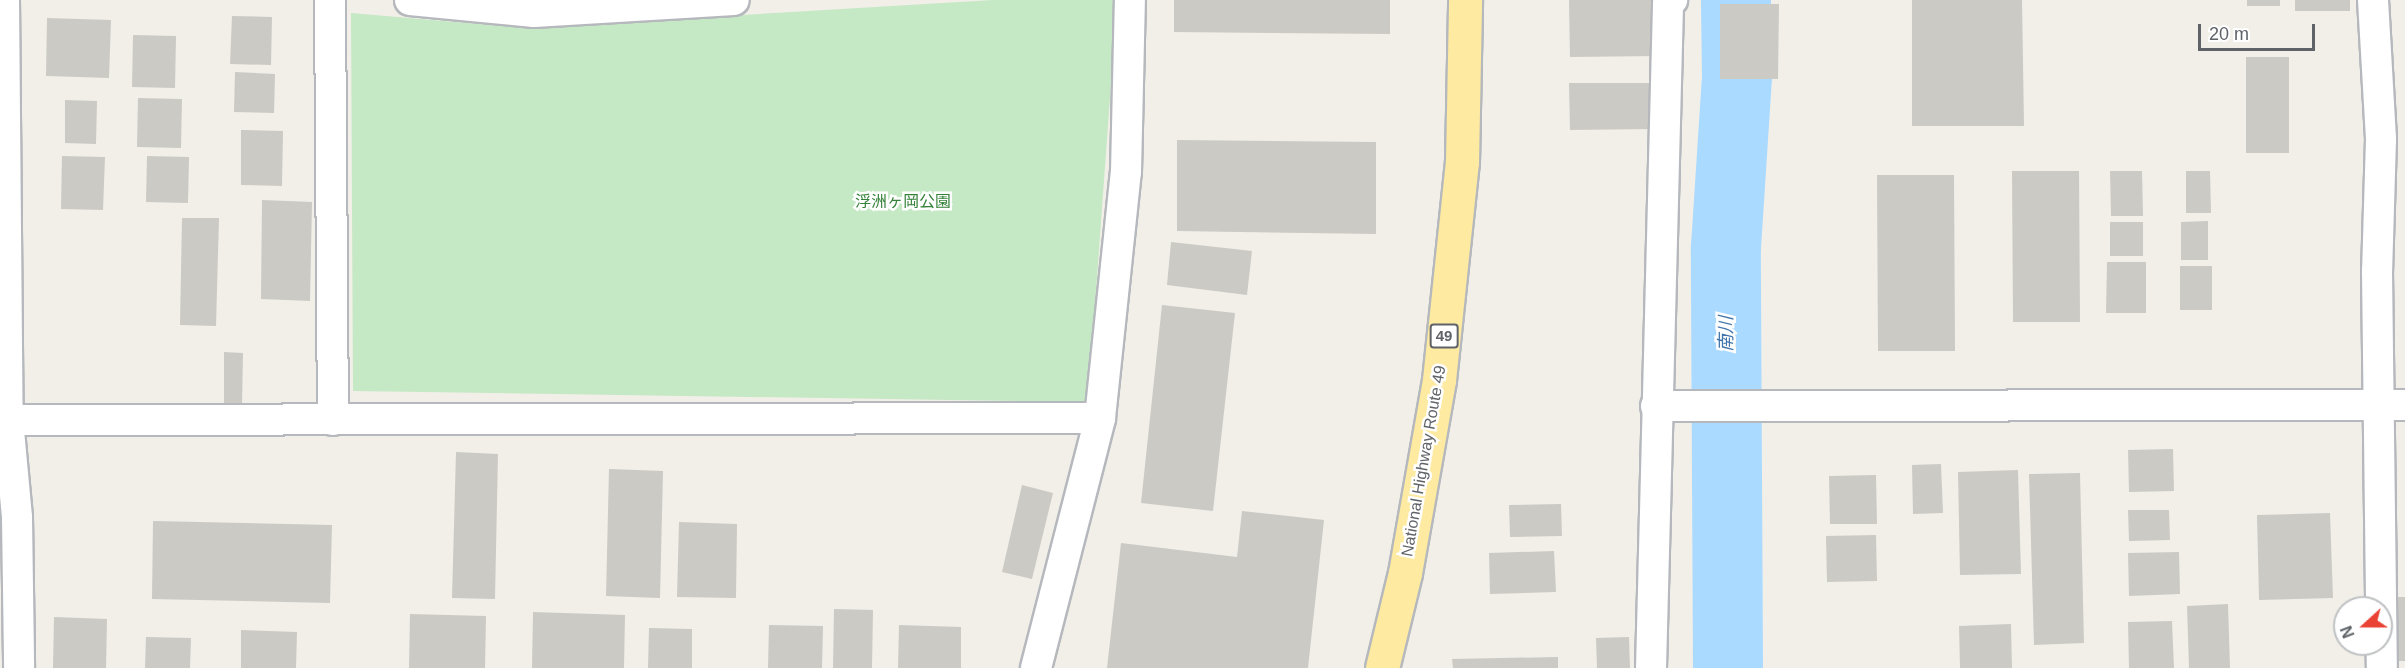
<!DOCTYPE html>
<meta charset="utf-8">
<style>
body{margin:0}
#map{position:relative;width:2405px;height:668px;overflow:hidden;background:#f1efe8;font-family:Helvetica,"Noto Sans JP",sans-serif}
div>[style]{position:absolute}
.green>*{inset:0;background:#c5e8c5}
.river>*{height:70px;margin:-35px;padding:0 35px;transform-origin:35px;border-radius:35px;background:#aadaff}
.building>*{inset:0;background:#cccac5}
.roads{filter:drop-shadow(2px 0 #b5b8bc) drop-shadow(-2px 0 #b5b8bc) drop-shadow(0 2px #b5b8bc) drop-shadow(0 -2px #b5b8bc)}
.minor>*{height:30px;margin:-15px;padding:0 15px;transform-origin:15px;border-radius:15px;background:#fff}
.trunk>*{height:33px;margin:-16.5px;padding:0 16.5px;transform-origin:16.5px;border-radius:16.5px;background:#feeaa1}
span{translate:-50% -50%;white-space:nowrap;text-align:center;line-height:1.15;-webkit-text-stroke:5px #fff;paint-order:stroke}
.shield-label span{padding:2px 4px;background:#fff;border:2px solid;border-radius:4px;-webkit-text-stroke-width:0}
.shield-label{font-size:15px;color:#5f6368;font-weight:700}
.park-label{font-size:16px;color:#348238}
.street-label{font-size:16px;color:#5f6368}
.water-label{font-size:18px;color:#4174aa;font-style:italic}
.north{position:absolute;left:2333px;top:596px;width:60px;height:60px;box-sizing:border-box;background:#fff;border:2px solid #bfc1c3;border-radius:50%;rotate:249deg;font-size:16px;font-weight:700;line-height:24px;text-align:center;color:#5f6368}
.north::after{content:'';display:block;margin:auto;width:21px;height:27px;background:#ea4335;clip-path:polygon(50% 0,100% 100%,50% 72%,0 100%)}
.scale{position:absolute;left:2198px;top:24px;width:117px;height:27px;box-sizing:border-box;border:3px solid #5f6368;border-top:0;padding-left:8px;font-size:18px;line-height:21px;white-space:nowrap;color:#5f6368;-webkit-text-stroke:4px #fff;paint-order:stroke}
</style>
<div id="map">
<div class="green">
<div style="clip-path:polygon(993px 0,1117px 0,1088px 402px,353px 391px,351px 13px,526px 28px)"></div>
</div>
<div class="river">
<div style="left:1728px;top:668px;width:421px;rotate:-90.3deg"></div>
<div style="left:1726px;top:247px;width:171px;rotate:-86.3deg"></div>
<div style="left:1737px;top:76px;width:76px;rotate:-90.8deg"></div>
</div>
<div class="building">
<div style="clip-path:polygon(1174px 0,1390px 0,1390px 34px,1174px 32px)"></div>
<div style="clip-path:polygon(1569px 0,1657px 0,1658px 56px,1570px 57px)"></div>
<div style="clip-path:polygon(1912px 0,2022px 0,2024px 126px,1912px 126px)"></div>
<div style="clip-path:polygon(2247px 0,2280px 0,2280px 6px,2247px 6px)"></div>
<div style="clip-path:polygon(2295px 0,2350px 0,2350px 11px,2295px 11px)"></div>
<div style="clip-path:polygon(1720px 4px,1779px 4px,1778px 79px,1720px 79px)"></div>
<div style="clip-path:polygon(232px 16px,272px 17px,271px 65px,230px 64px)"></div>
<div style="clip-path:polygon(47px 18px,111px 20px,109px 78px,46px 76px)"></div>
<div style="clip-path:polygon(133px 35px,176px 36px,175px 88px,132px 87px)"></div>
<div style="clip-path:polygon(2246px 57px,2289px 57px,2289px 153px,2246px 153px)"></div>
<div style="clip-path:polygon(235px 72px,275px 74px,274px 113px,234px 112px)"></div>
<div style="clip-path:polygon(1569px 83px,1656px 83px,1656px 129px,1570px 130px)"></div>
<div style="clip-path:polygon(138px 98px,182px 99px,181px 148px,137px 147px)"></div>
<div style="clip-path:polygon(65px 100px,97px 101px,96px 144px,65px 143px)"></div>
<div style="clip-path:polygon(241px 130px,283px 131px,282px 186px,241px 185px)"></div>
<div style="clip-path:polygon(1177px 140px,1376px 142px,1376px 234px,1177px 231px)"></div>
<div style="clip-path:polygon(62px 156px,105px 157px,103px 210px,61px 209px)"></div>
<div style="clip-path:polygon(147px 156px,189px 157px,188px 203px,146px 202px)"></div>
<div style="clip-path:polygon(2012px 171px,2079px 171px,2080px 322px,2013px 322px)"></div>
<div style="clip-path:polygon(2110px 171px,2142px 171px,2143px 216px,2111px 216px)"></div>
<div style="clip-path:polygon(2186px 171px,2210px 171px,2211px 213px,2186px 213px)"></div>
<div style="clip-path:polygon(1877px 175px,1954px 175px,1955px 351px,1878px 351px)"></div>
<div style="clip-path:polygon(262px 200px,312px 202px,310px 301px,261px 299px)"></div>
<div style="clip-path:polygon(182px 218px,219px 218px,216px 326px,180px 325px)"></div>
<div style="clip-path:polygon(2208px 221px,2208px 260px,2181px 260px,2181px 222px)"></div>
<div style="clip-path:polygon(2110px 222px,2143px 222px,2143px 256px,2110px 256px)"></div>
<div style="clip-path:polygon(1171px 242px,1252px 251px,1247px 295px,1167px 285px)"></div>
<div style="clip-path:polygon(2107px 262px,2146px 262px,2146px 313px,2106px 313px)"></div>
<div style="clip-path:polygon(2180px 266px,2212px 266px,2212px 310px,2180px 310px)"></div>
<div style="clip-path:polygon(1162px 305px,1235px 313px,1213px 511px,1141px 503px)"></div>
<div style="clip-path:polygon(224px 352px,243px 353px,242px 405px,224px 405px)"></div>
<div style="clip-path:polygon(2173px 449px,2174px 491px,2129px 492px,2128px 450px)"></div>
<div style="clip-path:polygon(456px 452px,498px 454px,495px 599px,452px 598px)"></div>
<div style="clip-path:polygon(1941px 464px,1943px 513px,1913px 514px,1912px 465px)"></div>
<div style="clip-path:polygon(609px 469px,663px 471px,660px 598px,606px 596px)"></div>
<div style="clip-path:polygon(2018px 470px,2021px 574px,1960px 575px,1958px 472px)"></div>
<div style="clip-path:polygon(2080px 473px,2084px 643px,2034px 645px,2029px 474px)"></div>
<div style="clip-path:polygon(1876px 475px,1877px 524px,1830px 524px,1829px 476px)"></div>
<div style="clip-path:polygon(1022px 485px,1053px 493px,1032px 579px,1002px 572px)"></div>
<div style="clip-path:polygon(1561px 504px,1562px 536px,1510px 537px,1509px 505px)"></div>
<div style="clip-path:polygon(2128px 510px,2169px 510px,2170px 540px,2129px 541px)"></div>
<div style="clip-path:polygon(1242px 511px,1324px 520px,1308px 668px,1107px 668px,1121px 543px,1237px 557px)"></div>
<div style="clip-path:polygon(2330px 513px,2333px 598px,2259px 600px,2257px 515px)"></div>
<div style="clip-path:polygon(153px 521px,332px 525px,330px 603px,152px 599px)"></div>
<div style="clip-path:polygon(679px 522px,737px 524px,736px 598px,677px 597px)"></div>
<div style="clip-path:polygon(1876px 535px,1877px 581px,1827px 582px,1826px 536px)"></div>
<div style="clip-path:polygon(1554px 551px,1556px 592px,1490px 594px,1489px 553px)"></div>
<div style="clip-path:polygon(2179px 552px,2180px 594px,2129px 596px,2128px 553px)"></div>
<div style="clip-path:polygon(2394px 597px,2405px 597px,2405px 661px,2396px 661px)"></div>
<div style="clip-path:polygon(2228px 604px,2230px 668px,2189px 668px,2187px 606px)"></div>
<div style="clip-path:polygon(834px 609px,873px 610px,872px 668px,833px 668px)"></div>
<div style="clip-path:polygon(533px 612px,625px 615px,624px 668px,532px 668px)"></div>
<div style="clip-path:polygon(410px 614px,486px 616px,485px 668px,409px 668px)"></div>
<div style="clip-path:polygon(54px 617px,107px 619px,106px 668px,53px 668px)"></div>
<div style="clip-path:polygon(2172px 621px,2174px 668px,2129px 668px,2128px 622px)"></div>
<div style="clip-path:polygon(2011px 624px,2012px 668px,1960px 668px,1959px 626px)"></div>
<div style="clip-path:polygon(769px 625px,823px 626px,822px 668px,768px 668px)"></div>
<div style="clip-path:polygon(899px 625px,961px 627px,961px 668px,898px 668px)"></div>
<div style="clip-path:polygon(649px 628px,692px 629px,692px 668px,648px 668px)"></div>
<div style="clip-path:polygon(241px 630px,297px 632px,296px 668px,241px 668px)"></div>
<div style="clip-path:polygon(146px 637px,191px 638px,190px 668px,145px 668px)"></div>
<div style="clip-path:polygon(1629px 637px,1630px 668px,1597px 668px,1596px 638px)"></div>
<div style="clip-path:polygon(1558px 657px,1558px 668px,1453px 668px,1452px 659px)"></div>
</div>
<div class="roads">
<div class="minor">
<div style="left:4px;top:0;width:420px;rotate:89.5deg"></div>
<div style="left:8px;top:420px;width:97px;rotate:84.7deg"></div>
<div style="left:17px;top:517px;width:151px;rotate:89.2deg"></div>
<div style="left:330px;top:0;width:420px;rotate:89.6deg"></div>
<div style="left:410px;top:0;width:125px;rotate:5.5deg"></div>
<div style="left:534px;top:12px;width:200px;rotate:-3.4deg"></div>
<div style="left:2373px;top:0;width:139px;rotate:86.7deg"></div>
<div style="left:2381px;top:139px;width:132px;rotate:91.7deg"></div>
<div style="left:2377px;top:271px;width:397px;rotate:89.3deg"></div>
<div style="left:1656px;top:406px;width:749px;rotate:-0.08deg"></div>
<div style="left:0;top:420px;width:1100px;rotate:-0.1deg"></div>
<div style="left:1036px;top:668px;width:258px;rotate:-75.6deg"></div>
<div style="left:1100px;top:418px;width:247px;rotate:-84deg"></div>
<div style="left:1126px;top:172px;width:172px;rotate:-88.7deg"></div>
<div style="left:1651px;top:668px;width:664px;rotate:-88.53deg"></div>
<div style="left:1668px;top:4px;width:6px;rotate:-45deg"></div>
</div>
<div class="trunk">
<div style="left:1382px;top:668px;width:98px;rotate:-76.4deg"></div>
<div style="left:1405px;top:573px;width:196px;rotate:-80deg"></div>
<div style="left:1439px;top:380px;width:219px;rotate:-84deg"></div>
<div style="left:1462px;top:162px;width:162px;rotate:-88.9deg"></div>
</div>
</div>
<div class="shield-label">
<span style="left:1444px;top:336px">49</span>
</div>
<div class="park-label">
<span style="left:903px;top:202px">浮洲ヶ岡公園</span>
</div>
<div class="street-label">
<span style="left:1424px;top:461px;rotate:-80deg">National Highway Route 49</span>
</div>
<div class="water-label">
<span style="left:1726px;top:334px;rotate:-90deg">南川</span>
</div>
<div class="north">N</div>
<div class="scale">20 m</div>
</div>
